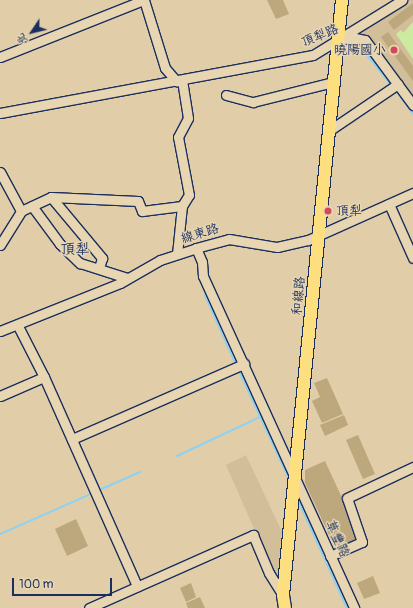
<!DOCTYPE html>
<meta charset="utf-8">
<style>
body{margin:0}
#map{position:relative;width:413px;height:608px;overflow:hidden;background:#e1cea8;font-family:Pangolin,"LXGW WenKai TC",sans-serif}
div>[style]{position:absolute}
.built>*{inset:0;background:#d2bf9a}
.green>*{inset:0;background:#cdeaa1}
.stream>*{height:2px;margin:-1px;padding:0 1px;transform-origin:1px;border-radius:1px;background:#8fd1f1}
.building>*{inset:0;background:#bda77c}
.roads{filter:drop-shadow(1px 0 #1b2f5e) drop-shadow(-1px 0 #1b2f5e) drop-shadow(0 1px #1b2f5e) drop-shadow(0 -1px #1b2f5e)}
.minor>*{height:9px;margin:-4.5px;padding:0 4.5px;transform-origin:4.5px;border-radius:4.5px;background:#e8d6b3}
.major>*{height:12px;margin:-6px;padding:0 6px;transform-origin:6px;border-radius:6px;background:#fedf80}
.dots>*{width:11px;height:11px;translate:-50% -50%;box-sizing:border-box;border:2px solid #e8d6b3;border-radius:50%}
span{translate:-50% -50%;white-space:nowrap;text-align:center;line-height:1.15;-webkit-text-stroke:3px #e8d6b3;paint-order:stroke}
.street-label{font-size:13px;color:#1b2f5e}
.poi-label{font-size:13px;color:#1b2f5e}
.right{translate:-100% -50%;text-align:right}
.left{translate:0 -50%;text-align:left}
.quarter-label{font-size:15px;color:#1b2f5e}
.north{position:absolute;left:12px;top:12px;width:40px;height:40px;-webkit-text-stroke:3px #e8d6b3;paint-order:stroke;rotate:235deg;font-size:11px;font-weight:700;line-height:16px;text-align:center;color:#1b2f5e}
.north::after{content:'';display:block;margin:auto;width:14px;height:18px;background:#1b2f5e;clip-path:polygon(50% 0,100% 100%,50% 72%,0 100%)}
.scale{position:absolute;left:12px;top:578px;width:100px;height:18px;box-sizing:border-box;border:2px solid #1b2f5e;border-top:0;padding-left:5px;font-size:12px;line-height:14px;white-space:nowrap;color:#1b2f5e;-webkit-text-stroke:3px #e8d6b3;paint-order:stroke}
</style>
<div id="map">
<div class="built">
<div style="clip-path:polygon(408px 0,413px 0,413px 102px,365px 38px,357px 33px)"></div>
<div style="clip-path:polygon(246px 455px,282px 532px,277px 581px,226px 465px)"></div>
</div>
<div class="green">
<div style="clip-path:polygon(413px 22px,413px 59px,396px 34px,401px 30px,403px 33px)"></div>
</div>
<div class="stream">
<div style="left:342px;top:45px;width:17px"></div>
<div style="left:359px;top:45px;width:53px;rotate:51.2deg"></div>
<div style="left:395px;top:89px;width:31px;rotate:54deg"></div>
<div style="left:205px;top:295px;width:77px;rotate:66.1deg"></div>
<div style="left:238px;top:369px;width:123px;rotate:65.1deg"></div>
<div style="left:177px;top:456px;width:92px;rotate:-25.2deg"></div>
<div style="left:97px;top:491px;width:47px;rotate:-23.8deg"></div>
<div style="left:297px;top:498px;width:121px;rotate:65.6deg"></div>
<div style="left:0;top:534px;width:102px;rotate:-23.8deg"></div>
</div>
<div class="building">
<div style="clip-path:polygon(267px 0,283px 0,289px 14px,276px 19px)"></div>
<div style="clip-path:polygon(413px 3px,413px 15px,394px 30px,388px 22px)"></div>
<div style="clip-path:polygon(388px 32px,413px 66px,413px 81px,381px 37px)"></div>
<div style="clip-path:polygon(327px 378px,343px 414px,322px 423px,312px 401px,320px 397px,314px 383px)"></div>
<div style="clip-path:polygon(344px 415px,348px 425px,325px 436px,320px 425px)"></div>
<div style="clip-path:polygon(358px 435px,375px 474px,363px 479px,346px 440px)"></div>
<div style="clip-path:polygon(325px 461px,361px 539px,336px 550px,305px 483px,305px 470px)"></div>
<div style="clip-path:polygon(76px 519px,88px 546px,67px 556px,55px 529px)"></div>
<div style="clip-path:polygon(373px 576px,380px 593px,364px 599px,357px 583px)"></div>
<div style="clip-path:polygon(191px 583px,196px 597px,186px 602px,180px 588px)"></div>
<div style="clip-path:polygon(200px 597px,205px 608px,188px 608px,186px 603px)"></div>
</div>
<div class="roads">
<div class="minor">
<div style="left:144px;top:0;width:71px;rotate:72.8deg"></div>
<div style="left:165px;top:68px;width:18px;rotate:49deg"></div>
<div style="left:343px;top:39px;width:12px;rotate:-5deg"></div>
<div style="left:355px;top:38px;width:10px;rotate:11deg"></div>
<div style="left:365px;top:40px;width:81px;rotate:53.6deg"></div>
<div style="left:0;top:57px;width:154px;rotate:-21.7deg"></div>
<div style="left:226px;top:95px;width:28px;rotate:15deg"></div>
<div style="left:253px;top:102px;width:82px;rotate:-14deg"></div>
<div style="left:0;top:113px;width:318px;rotate:-10.5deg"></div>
<div style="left:313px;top:55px;width:105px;rotate:-31.7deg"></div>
<div style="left:330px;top:130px;width:82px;rotate:-34.1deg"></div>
<div style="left:0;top:172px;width:44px;rotate:61.7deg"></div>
<div style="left:51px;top:197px;width:80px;rotate:50.1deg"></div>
<div style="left:102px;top:258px;width:10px;rotate:107deg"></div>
<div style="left:389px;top:204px;width:59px;rotate:66deg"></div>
<div style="left:32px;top:206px;width:47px;rotate:53.6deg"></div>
<div style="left:60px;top:244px;width:28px;rotate:44deg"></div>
<div style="left:80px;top:263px;width:49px;rotate:17.7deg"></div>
<div style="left:0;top:245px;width:40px;rotate:-58deg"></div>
<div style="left:21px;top:211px;width:33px;rotate:-25deg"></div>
<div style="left:51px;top:197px;width:87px;rotate:2.6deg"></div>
<div style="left:138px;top:201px;width:11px;rotate:68deg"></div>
<div style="left:142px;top:211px;width:40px;rotate:-7.1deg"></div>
<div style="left:196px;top:248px;width:15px;rotate:67deg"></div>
<div style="left:202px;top:262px;width:14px;rotate:86deg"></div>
<div style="left:203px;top:276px;width:365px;rotate:65.5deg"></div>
<div style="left:177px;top:254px;width:48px;rotate:-84.1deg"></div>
<div style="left:182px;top:206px;width:13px;rotate:-58deg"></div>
<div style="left:189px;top:195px;width:59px;rotate:-100.7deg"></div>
<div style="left:178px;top:137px;width:21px;rotate:-62deg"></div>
<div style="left:188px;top:118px;width:37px;rotate:-99deg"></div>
<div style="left:18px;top:326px;width:57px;rotate:63deg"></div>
<div style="left:0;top:331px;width:129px;rotate:-21.8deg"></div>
<div style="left:120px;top:283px;width:46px;rotate:-29.9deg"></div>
<div style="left:160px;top:260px;width:38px;rotate:-18deg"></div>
<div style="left:196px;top:248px;width:34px;rotate:-15deg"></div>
<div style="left:229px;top:239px;width:49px;rotate:9.5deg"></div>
<div style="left:277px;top:247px;width:32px;rotate:-13deg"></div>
<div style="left:308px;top:240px;width:115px;rotate:-24.1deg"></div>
<div style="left:0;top:396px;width:48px;rotate:-23.4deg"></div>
<div style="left:44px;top:377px;width:229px;rotate:66deg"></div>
<div style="left:72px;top:439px;width:188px;rotate:-23.6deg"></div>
<div style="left:330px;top:556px;width:35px;rotate:-24deg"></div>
<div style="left:362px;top:542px;width:46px;rotate:-108.8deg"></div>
<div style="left:347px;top:498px;width:73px;rotate:-25.2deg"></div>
<div style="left:89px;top:608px;width:180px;rotate:-24deg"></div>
<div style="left:253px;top:535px;width:41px;rotate:67.2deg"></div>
<div style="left:269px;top:573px;width:26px;rotate:58deg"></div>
</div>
<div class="major">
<div style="left:285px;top:608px;width:13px;rotate:-99deg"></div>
<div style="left:283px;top:595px;width:598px;rotate:-84.34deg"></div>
</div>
</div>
<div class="dots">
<div style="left:394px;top:50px;background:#d1495b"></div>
<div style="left:328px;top:211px;background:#d1495b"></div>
</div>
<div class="street-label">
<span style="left:320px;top:36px;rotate:-22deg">頂犁路</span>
<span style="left:200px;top:234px;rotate:-17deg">線東路</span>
<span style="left:299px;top:296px;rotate:-85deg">和線路</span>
<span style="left:337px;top:539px;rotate:65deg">草豐路</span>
</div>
<div class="poi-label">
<span class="right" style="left:386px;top:50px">曉陽國小</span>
<span class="left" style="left:336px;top:211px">頂犁</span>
</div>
<div class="quarter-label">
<span style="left:75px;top:250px">頂犁</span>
</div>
<div class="north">北</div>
<div class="scale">100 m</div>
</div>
